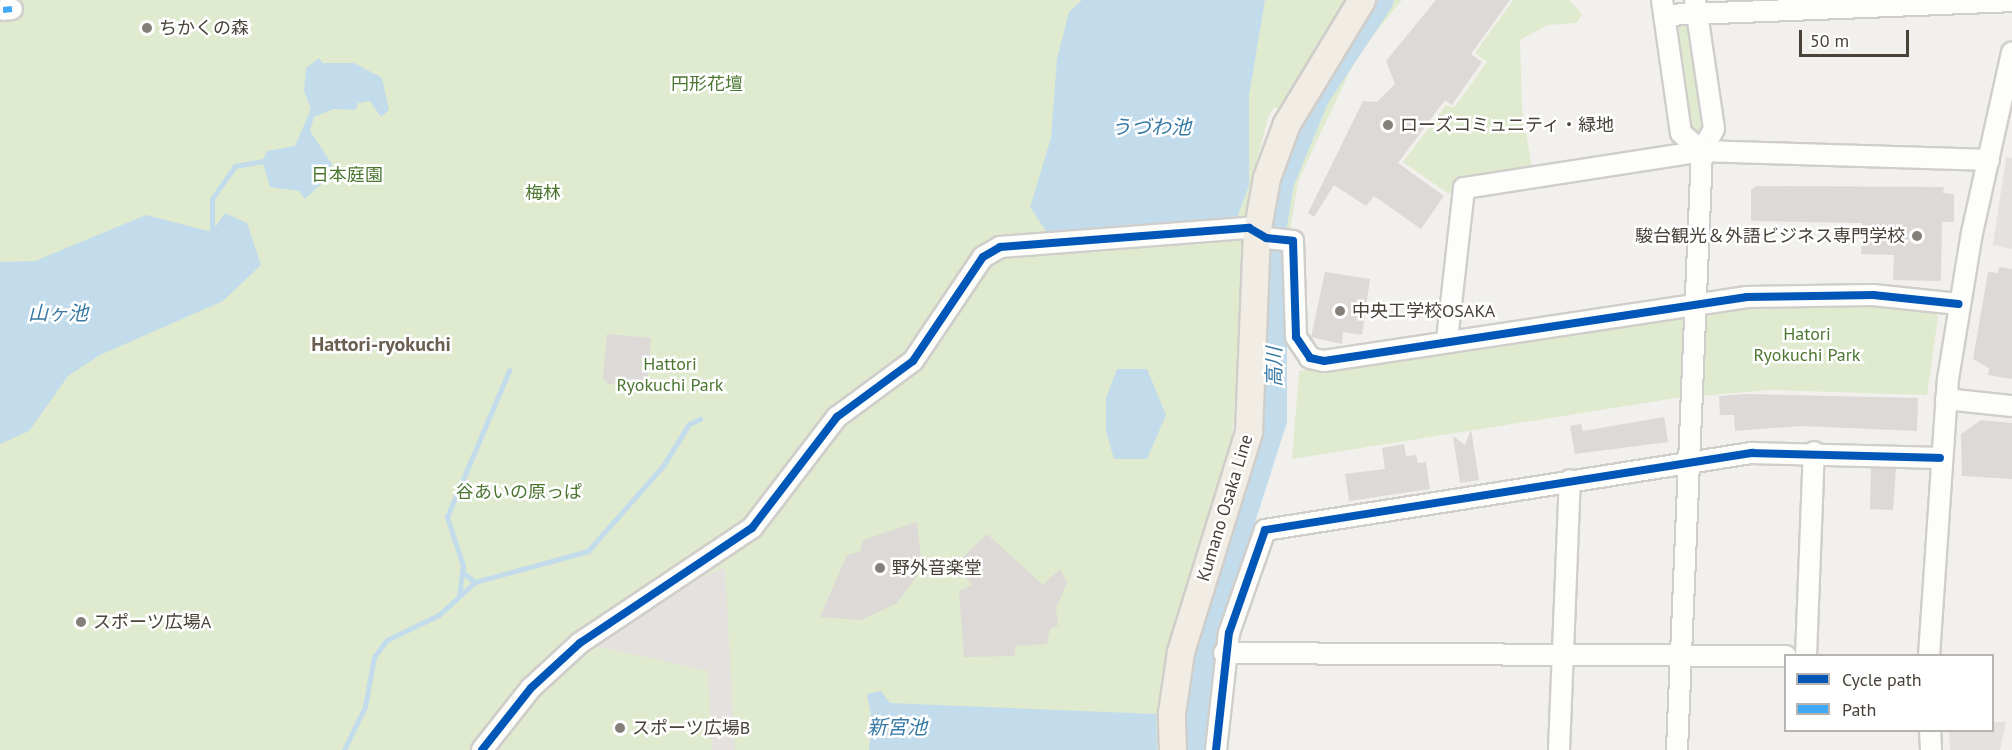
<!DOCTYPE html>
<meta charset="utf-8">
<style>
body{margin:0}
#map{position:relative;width:2012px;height:750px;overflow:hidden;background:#f2f0ed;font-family:"PT Sans","Noto Sans JP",sans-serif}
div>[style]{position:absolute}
.green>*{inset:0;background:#e0eacf}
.parking>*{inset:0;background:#e4e1de}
.water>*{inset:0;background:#c2dcec}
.stream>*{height:4.5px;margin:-2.25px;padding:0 2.25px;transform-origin:2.25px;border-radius:2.25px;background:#c2dcec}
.river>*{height:26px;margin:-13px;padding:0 13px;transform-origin:13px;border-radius:13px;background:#c2dcec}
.building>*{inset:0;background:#dcd9d6}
.roads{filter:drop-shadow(2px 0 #d0cecb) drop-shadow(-2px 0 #d0cecb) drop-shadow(0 2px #d0cecb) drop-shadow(0 -2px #d0cecb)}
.minor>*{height:20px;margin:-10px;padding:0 10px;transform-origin:10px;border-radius:10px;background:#fdfdfc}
.major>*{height:26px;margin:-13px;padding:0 13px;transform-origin:13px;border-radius:13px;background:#f1ede5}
.quiet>*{height:6px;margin-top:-3px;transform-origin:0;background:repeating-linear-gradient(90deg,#3fa9f5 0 12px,transparent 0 18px)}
.cycleway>*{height:8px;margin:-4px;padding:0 4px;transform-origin:4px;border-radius:4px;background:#0057b8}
.dots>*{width:16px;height:16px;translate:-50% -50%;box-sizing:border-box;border:3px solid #fff;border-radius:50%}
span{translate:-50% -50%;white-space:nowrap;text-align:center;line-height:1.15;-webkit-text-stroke:5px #fff;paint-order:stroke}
.poi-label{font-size:18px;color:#484239}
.left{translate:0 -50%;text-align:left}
.right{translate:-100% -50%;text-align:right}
.park-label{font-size:18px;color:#4c7630}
.street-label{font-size:18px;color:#484239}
.water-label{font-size:20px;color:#387aa4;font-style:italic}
.neighbourhood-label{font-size:20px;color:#6a5f51;font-weight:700}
.legend{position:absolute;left:1784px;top:654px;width:210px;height:78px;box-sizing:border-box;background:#fff;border:2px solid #b6b3b0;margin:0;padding:8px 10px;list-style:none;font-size:18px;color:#484239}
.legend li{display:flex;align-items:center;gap:12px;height:30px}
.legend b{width:30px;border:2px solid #b6b3b0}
.scale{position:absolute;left:1799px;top:30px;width:110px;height:27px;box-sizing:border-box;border:3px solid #484239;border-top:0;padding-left:8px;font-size:18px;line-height:21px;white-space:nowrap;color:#484239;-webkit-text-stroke:4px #fff;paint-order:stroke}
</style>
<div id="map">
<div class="green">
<div style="clip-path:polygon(0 0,1347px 0,1280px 111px,1274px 107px,1268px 118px,1253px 176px,1231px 452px,1173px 633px,1159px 716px,1160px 750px,0 750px)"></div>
<div style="clip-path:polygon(1386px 0,1402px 0,1362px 49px,1355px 44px)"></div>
<div style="clip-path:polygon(1513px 0,1569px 0,1582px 14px,1577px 23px,1548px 25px,1520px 40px,1522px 108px,1532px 168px,1465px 178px,1449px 194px,1403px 162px,1446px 105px,1454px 108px,1487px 62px,1475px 53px)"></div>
<div style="clip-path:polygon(1678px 22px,1692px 24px,1707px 130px,1688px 131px,1675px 29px)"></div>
<div style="clip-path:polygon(1344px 61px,1352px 67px,1298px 181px,1290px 232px,1280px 231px,1296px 150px)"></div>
<div style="clip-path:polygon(1807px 301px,1934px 307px,1938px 316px,1927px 395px,1770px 390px,1676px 398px,1292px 459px,1299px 371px,1675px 311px)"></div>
</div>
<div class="parking">
<div style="clip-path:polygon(2006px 157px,2012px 158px,2012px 249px,1993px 245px)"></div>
<div style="clip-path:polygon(725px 568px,735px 750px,712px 750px,708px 671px,596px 646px,696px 579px)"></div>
<div style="clip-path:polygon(1993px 722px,2006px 722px,2000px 750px,1950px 750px,1949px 731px,1992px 730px)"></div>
</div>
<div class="water">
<div style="clip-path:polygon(1082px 0,1265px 0,1249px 96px,1249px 186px,1235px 222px,1055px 238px,1046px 231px,1030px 207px,1051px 138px,1057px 59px,1069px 12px)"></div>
<div style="clip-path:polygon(319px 58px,323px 63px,354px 63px,382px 78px,389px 110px,381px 117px,370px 101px,358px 103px,356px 110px,334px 109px,314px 117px,310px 131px,332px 164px,330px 176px,305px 199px,299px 191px,270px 187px,262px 161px,267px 151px,295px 146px,311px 109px,304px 91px,306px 68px)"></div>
<div style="clip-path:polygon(225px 213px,247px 223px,261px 265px,223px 301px,100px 355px,68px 376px,29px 431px,0 444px,0 262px,35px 261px,146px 215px,212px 232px)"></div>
<div style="clip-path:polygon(1117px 369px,1147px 369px,1166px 415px,1147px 459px,1114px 459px,1106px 431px,1106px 398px)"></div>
<div style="clip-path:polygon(881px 691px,890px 703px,1156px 714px,1157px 750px,869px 750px,872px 721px,867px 694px)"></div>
</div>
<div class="stream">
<div style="left:212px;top:232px;width:33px;rotate:-90deg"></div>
<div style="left:212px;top:199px;width:40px;rotate:-55.1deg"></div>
<div style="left:235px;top:166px;width:27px;rotate:-10deg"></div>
<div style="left:463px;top:572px;width:16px;rotate:40deg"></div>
<div style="left:459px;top:595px;width:29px;rotate:-82deg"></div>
<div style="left:463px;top:566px;width:52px;rotate:-108.1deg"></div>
<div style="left:447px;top:517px;width:159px;rotate:-67deg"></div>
<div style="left:344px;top:750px;width:48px;rotate:-64deg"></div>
<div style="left:365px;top:707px;width:51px;rotate:-79.8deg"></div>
<div style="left:374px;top:657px;width:21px;rotate:-53deg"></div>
<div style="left:387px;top:640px;width:58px;rotate:-25.7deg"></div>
<div style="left:439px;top:615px;width:49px;rotate:-42.5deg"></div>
<div style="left:475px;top:582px;width:117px;rotate:-15.3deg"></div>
<div style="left:588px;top:551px;width:113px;rotate:-48.6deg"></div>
<div style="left:663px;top:466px;width:49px;rotate:-58.2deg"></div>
<div style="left:689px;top:424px;width:12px;rotate:-24deg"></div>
</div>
<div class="river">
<div style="left:1192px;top:750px;width:124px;rotate:-82.6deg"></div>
<div style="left:1208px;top:627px;width:217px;rotate:-72.3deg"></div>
<div style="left:1274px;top:420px;width:195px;rotate:-90deg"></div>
<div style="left:1274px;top:225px;width:44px;rotate:-80.8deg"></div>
<div style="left:1281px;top:182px;width:93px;rotate:-67.3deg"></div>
<div style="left:1317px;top:96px;width:115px;rotate:-56.3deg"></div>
</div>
<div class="building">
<div style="clip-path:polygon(1436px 0,1510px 0,1471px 54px,1482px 62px,1452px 105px,1445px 100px,1398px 163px,1444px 196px,1421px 229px,1374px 196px,1366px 206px,1334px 185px,1314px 217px,1308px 213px,1363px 101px,1377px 102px,1395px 84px,1386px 61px)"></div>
<div style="clip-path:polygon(1756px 186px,1944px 187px,1943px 193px,1954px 194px,1954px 222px,1942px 222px,1941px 281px,1893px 280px,1894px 255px,1861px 254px,1862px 223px,1751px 221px,1751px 190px)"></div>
<div style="clip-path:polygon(1999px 267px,2012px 269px,2012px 379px,1988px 375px,1989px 368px,1973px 359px,1988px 272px,1998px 273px)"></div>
<div style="clip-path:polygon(1325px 272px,1370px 279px,1362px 335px,1343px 332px,1342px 344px,1311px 337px)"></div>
<div style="clip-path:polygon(607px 334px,651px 338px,647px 384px,608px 384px,603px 379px)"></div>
<div style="clip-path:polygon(1746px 394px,1918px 398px,1917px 431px,1801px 426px,1735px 431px,1734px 415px,1720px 415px,1719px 396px)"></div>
<div style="clip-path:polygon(1664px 417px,1668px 442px,1575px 454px,1570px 426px,1581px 424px,1583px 431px)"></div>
<div style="clip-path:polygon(1981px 420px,2012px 423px,2012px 479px,1962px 476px,1961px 434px)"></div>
<div style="clip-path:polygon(1471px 429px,1479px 480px,1460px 483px,1453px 436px,1465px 445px)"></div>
<div style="clip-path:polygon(1404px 444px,1406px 456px,1416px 455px,1418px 463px,1426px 462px,1430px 489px,1349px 501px,1345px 474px,1385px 469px,1382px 448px)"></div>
<div style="clip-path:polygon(1871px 468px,1896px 469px,1893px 510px,1870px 509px)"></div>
<div style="clip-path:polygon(917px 522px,921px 559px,917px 576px,897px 603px,861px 620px,820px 617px,847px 555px,860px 552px,863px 540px)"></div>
<div style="clip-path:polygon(987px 534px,1043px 585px,1060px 569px,1067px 583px,1056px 608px,1058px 625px,1050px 629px,1047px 644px,1015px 646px,1015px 656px,964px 657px,959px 591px,973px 585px,954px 566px)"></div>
</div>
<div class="roads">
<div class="minor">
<div style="left:1662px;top:0;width:134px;rotate:81.9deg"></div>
<div style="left:1681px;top:133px;width:28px;rotate:41deg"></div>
<div style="left:1695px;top:0;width:130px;rotate:81.6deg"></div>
<div style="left:1714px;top:129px;width:25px;rotate:119deg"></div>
<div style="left:3px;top:10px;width:9px;rotate:-6deg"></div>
<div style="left:1666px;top:15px;width:346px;rotate:-2.3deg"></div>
<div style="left:1447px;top:340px;width:153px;rotate:-83.6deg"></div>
<div style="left:1464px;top:188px;width:241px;rotate:-8.8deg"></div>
<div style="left:1946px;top:399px;width:66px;rotate:6.1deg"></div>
<div style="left:1224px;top:653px;width:562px;rotate:0.31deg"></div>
<div style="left:1806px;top:656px;width:204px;rotate:-87.8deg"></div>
<div style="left:1929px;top:656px;width:278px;rotate:-86.1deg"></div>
<div style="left:1948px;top:379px;width:148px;rotate:-80.7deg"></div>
<div style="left:1972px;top:233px;width:185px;rotate:-77.5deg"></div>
<div style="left:1930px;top:730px;width:20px;rotate:87deg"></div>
<div style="left:482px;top:750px;width:79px;rotate:-51.7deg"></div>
<div style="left:531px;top:688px;width:67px;rotate:-42.6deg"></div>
<div style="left:580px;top:643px;width:207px;rotate:-33.8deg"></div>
<div style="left:752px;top:528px;width:140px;rotate:-52.6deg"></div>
<div style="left:837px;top:417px;width:94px;rotate:-36.4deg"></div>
<div style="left:913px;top:361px;width:125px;rotate:-56.1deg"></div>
<div style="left:983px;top:257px;width:20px;rotate:-30deg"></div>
<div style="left:1000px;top:247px;width:250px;rotate:-4.4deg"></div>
<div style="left:1249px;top:228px;width:20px;rotate:30deg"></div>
<div style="left:1266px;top:238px;width:27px;rotate:6deg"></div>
<div style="left:1293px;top:241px;width:96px;rotate:88.2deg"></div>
<div style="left:1296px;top:337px;width:25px;rotate:56deg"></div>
<div style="left:1310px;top:358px;width:14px;rotate:12deg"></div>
<div style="left:1324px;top:361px;width:428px;rotate:-8.6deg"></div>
<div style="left:1747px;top:297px;width:126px;rotate:-0.9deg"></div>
<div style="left:1873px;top:295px;width:86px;rotate:6deg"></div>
<div style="left:1216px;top:750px;width:118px;rotate:-83.7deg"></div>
<div style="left:1229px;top:633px;width:109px;rotate:-70.7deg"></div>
<div style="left:1265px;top:530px;width:493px;rotate:-9deg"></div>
<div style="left:1752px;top:453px;width:188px;rotate:1.5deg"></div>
<div style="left:1559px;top:750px;width:270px;rotate:-87.7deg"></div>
<div style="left:1677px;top:750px;width:600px;rotate:-87.61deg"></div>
<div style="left:1702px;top:151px;width:287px;rotate:1.8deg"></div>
</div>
<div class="major">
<div style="left:1173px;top:750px;width:37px;rotate:-92deg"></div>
<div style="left:1172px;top:713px;width:62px;rotate:-81.6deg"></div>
<div style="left:1181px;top:652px;width:230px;rotate:-72.8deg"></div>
<div style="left:1249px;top:432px;width:198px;rotate:-87.7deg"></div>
<div style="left:1257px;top:234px;width:57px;rotate:-79.9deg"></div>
<div style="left:1267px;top:178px;width:58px;rotate:-69.7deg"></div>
<div style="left:1287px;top:124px;width:145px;rotate:-58.8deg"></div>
</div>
</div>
<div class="quiet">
<div style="left:3px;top:10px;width:9px;rotate:-6deg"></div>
</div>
<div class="cycleway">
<div style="left:482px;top:750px;width:79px;rotate:-51.7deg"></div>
<div style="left:531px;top:688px;width:67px;rotate:-42.6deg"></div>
<div style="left:580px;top:643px;width:207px;rotate:-33.8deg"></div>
<div style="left:752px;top:528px;width:140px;rotate:-52.6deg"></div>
<div style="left:837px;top:417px;width:94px;rotate:-36.4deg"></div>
<div style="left:913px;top:361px;width:125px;rotate:-56.1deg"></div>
<div style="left:983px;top:257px;width:20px;rotate:-30deg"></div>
<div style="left:1000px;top:247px;width:250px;rotate:-4.4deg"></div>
<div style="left:1249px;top:228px;width:20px;rotate:30deg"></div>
<div style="left:1266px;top:238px;width:27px;rotate:6deg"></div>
<div style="left:1293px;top:241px;width:96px;rotate:88.2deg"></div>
<div style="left:1296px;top:337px;width:25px;rotate:56deg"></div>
<div style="left:1310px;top:358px;width:14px;rotate:12deg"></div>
<div style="left:1324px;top:361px;width:428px;rotate:-8.6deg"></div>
<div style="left:1747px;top:297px;width:126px;rotate:-0.9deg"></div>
<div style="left:1873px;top:295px;width:86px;rotate:6deg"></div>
<div style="left:1216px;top:750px;width:118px;rotate:-83.7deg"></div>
<div style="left:1229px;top:633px;width:109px;rotate:-70.7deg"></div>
<div style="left:1265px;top:530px;width:493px;rotate:-9deg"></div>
<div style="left:1752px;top:453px;width:188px;rotate:1.5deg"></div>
</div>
<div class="dots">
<div style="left:147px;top:28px;background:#847f78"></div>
<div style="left:1388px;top:125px;background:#847f78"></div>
<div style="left:1917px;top:236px;background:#847f78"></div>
<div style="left:1340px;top:311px;background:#847f78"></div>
<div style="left:880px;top:568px;background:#847f78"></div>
<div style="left:81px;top:622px;background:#847f78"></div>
<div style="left:620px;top:728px;background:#847f78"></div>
</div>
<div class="poi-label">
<span class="left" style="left:159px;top:28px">ちかくの森</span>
<span class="left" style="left:1400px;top:125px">ローズコミュニティ・緑地</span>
<span class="right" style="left:1905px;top:236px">駿台観光＆外語ビジネス専門学校</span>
<span class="left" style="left:1352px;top:311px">中央工学校OSAKA</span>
<span class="left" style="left:892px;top:568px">野外音楽堂</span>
<span class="left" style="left:93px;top:622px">スポーツ広場A</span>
<span class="left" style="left:632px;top:728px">スポーツ広場B</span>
</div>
<div class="park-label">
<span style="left:707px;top:84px">円形花壇</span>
<span style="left:347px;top:175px">日本庭園</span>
<span style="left:543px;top:193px">梅林</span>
<span style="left:1807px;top:345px">Hatori<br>Ryokuchi Park</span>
<span style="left:670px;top:375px">Hattori<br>Ryokuchi Park</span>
<span style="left:519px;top:492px">谷あいの原っぱ</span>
</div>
<div class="street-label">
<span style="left:1225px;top:508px;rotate:-73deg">Kumano Osaka Line</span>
</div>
<div class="water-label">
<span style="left:1151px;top:127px">うづわ池</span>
<span style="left:58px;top:313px">山ヶ池</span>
<span style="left:1274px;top:367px;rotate:-90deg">高川</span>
<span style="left:897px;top:727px">新宮池</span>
</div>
<div class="neighbourhood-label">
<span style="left:381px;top:344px">Hattori-ryokuchi</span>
</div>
<ul class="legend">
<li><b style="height:8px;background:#0057b8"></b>Cycle path</li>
<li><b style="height:8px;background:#3fa9f5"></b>Path</li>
</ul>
<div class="scale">50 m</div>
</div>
